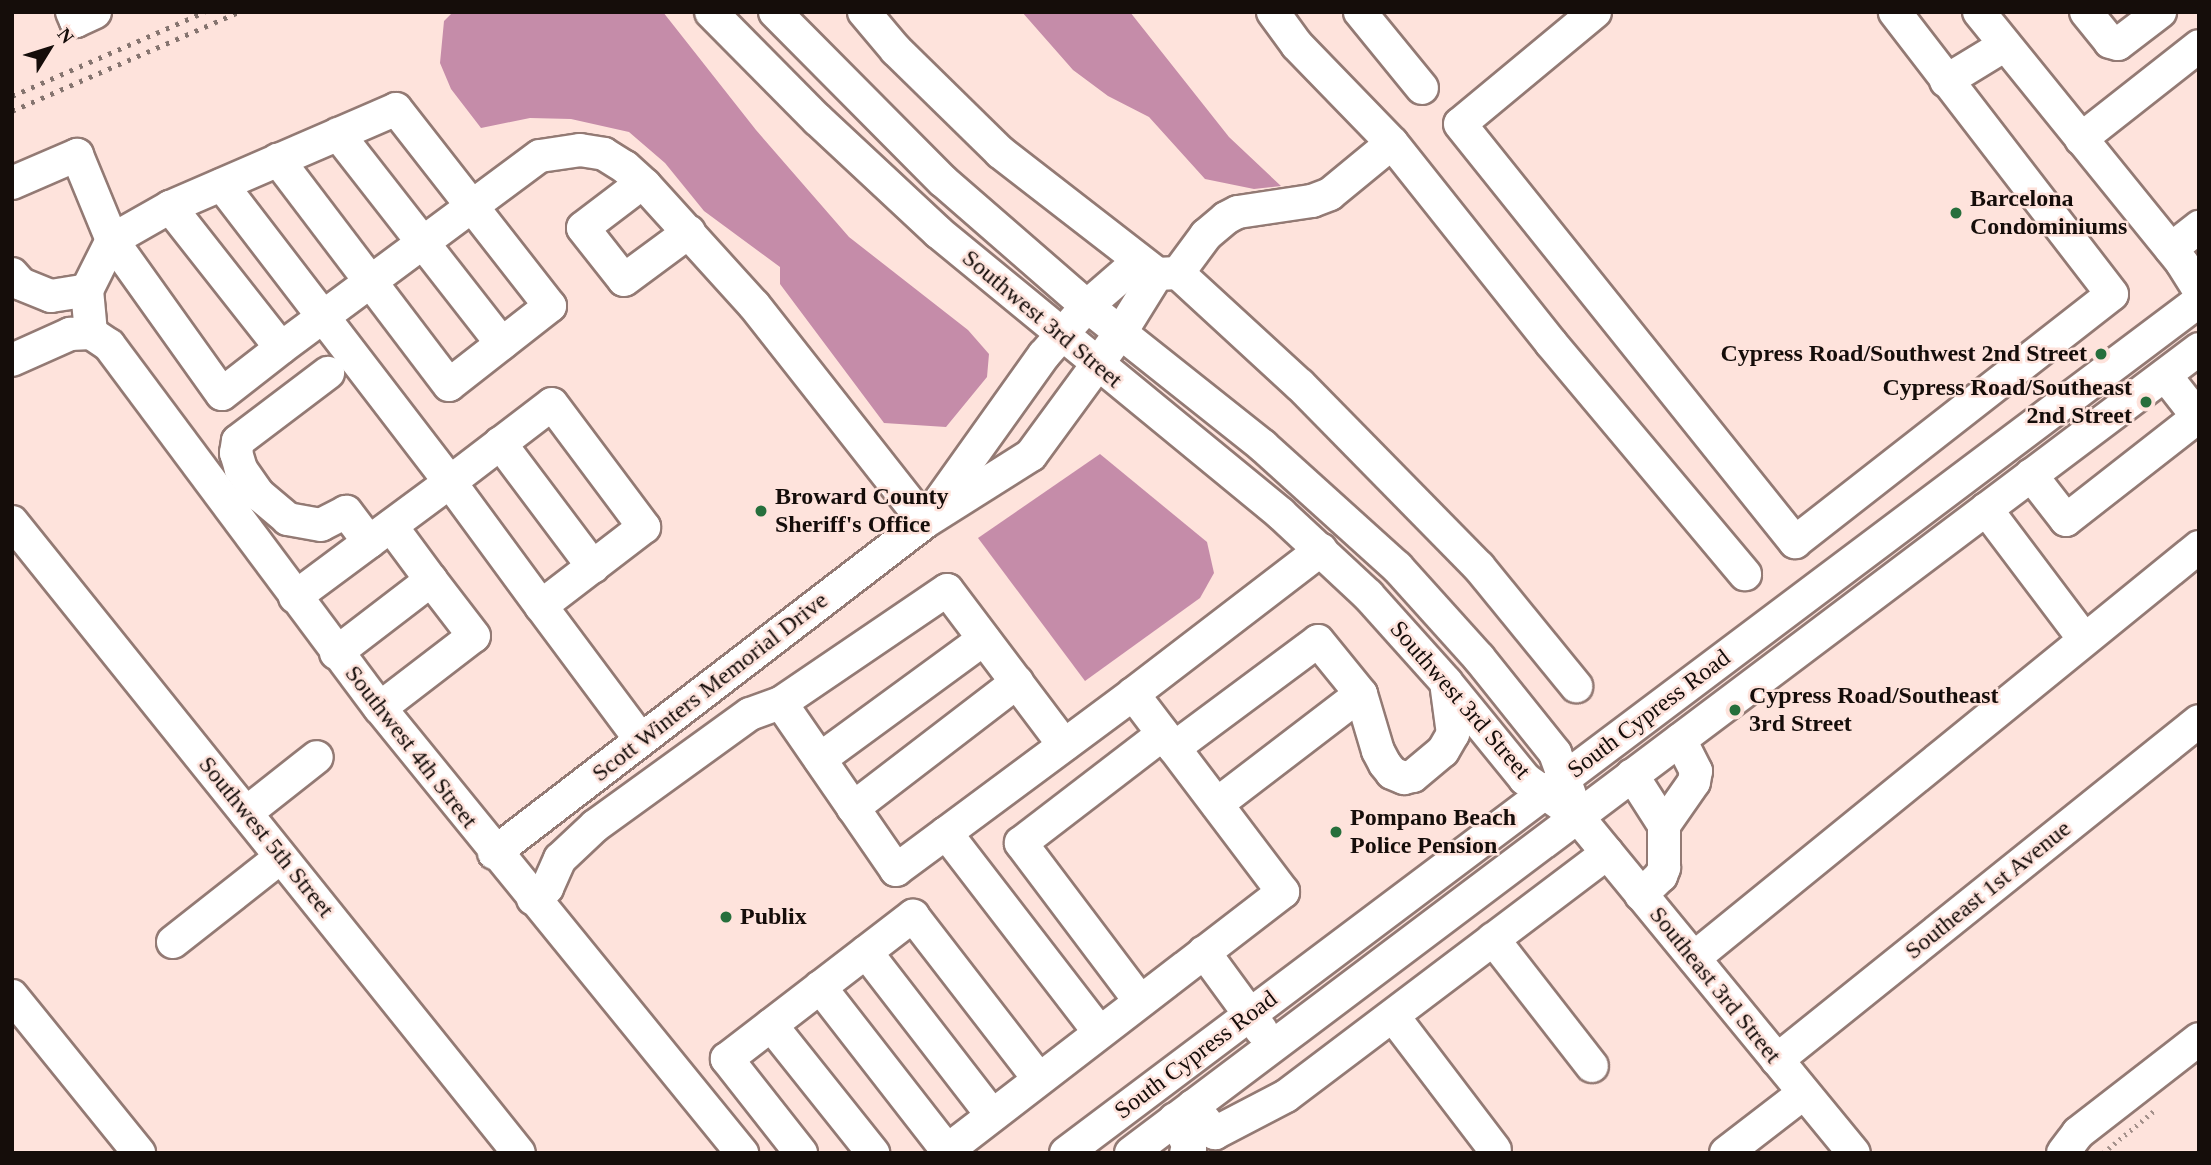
<!DOCTYPE html>
<style>
body{margin:0}
#map{position:relative;width:2211px;height:1165px;overflow:hidden;background:#fee3dc;font-family:Georgia,serif}
div>[style]{position:absolute}
.water>*{inset:0;background:#c58ca9}
.path>*{height:4.5px;margin-top:-2.25px;transform-origin:0;background:repeating-linear-gradient(90deg,#a5918b 0 2px,transparent 0 7px)}
.roads{filter:drop-shadow(2px 0 #937a74) drop-shadow(-2px 0 #937a74) drop-shadow(0 2px #937a74) drop-shadow(0 -2px #937a74)}
.minor>*{height:32px;margin:-16px;padding:0 16px;transform-origin:16px;border-radius:16px;background:#fff}
.rail>*{height:5px;margin-top:-2.5px;transform-origin:0;background:repeating-linear-gradient(90deg,#85746f 0 3.5px,transparent 0 10.5px)}
.dots>*{width:19px;height:19px;translate:-50% -50%;box-sizing:border-box;border:4px solid #fee3dc;border-radius:50%}
span{translate:-50% -50%;white-space:nowrap;text-align:center;line-height:1.15;-webkit-text-stroke:5px #fee3dc;paint-order:stroke}
.poi-label{font-size:24px;color:#150d0a;font-weight:700}
.left{translate:0 -50%;text-align:left}
.right{translate:-100% -50%;text-align:right}
.street-label{font-size:24px;color:#150d0a}
.frame{position:absolute;inset:0;border:14px solid #150d0a;pointer-events:none}
.north{position:absolute;left:14px;top:14px;width:70px;height:70px;-webkit-text-stroke:5px #fee3dc;paint-order:stroke;rotate:52deg;font-size:19px;font-weight:700;line-height:28px;text-align:center;color:#150d0a}
.north::after{content:'';display:block;margin:auto;width:24px;height:32px;background:#150d0a;clip-path:polygon(50% 0,100% 100%,50% 72%,0 100%)}
</style>
<div id="map">
<div class="water">
<div style="clip-path:polygon(453px 12px,663px 12px,756px 130px,849px 237px,968px 330px,989px 354px,987px 377px,946px 427px,884px 423px,780px 284px,780px 267px,704px 211px,665px 163px,629px 132px,571px 119px,530px 118px,481px 128px,451px 89px,440px 63px,444px 21px)"></div>
<div style="clip-path:polygon(1022px 12px,1130px 12px,1229px 137px,1281px 186px,1254px 189px,1205px 179px,1149px 117px,1108px 96px,1073px 70px)"></div>
<div style="clip-path:polygon(1100px 454px,1207px 542px,1214px 573px,1200px 598px,1085px 681px,978px 538px)"></div>
</div>
<div class="path">
<div style="left:2103px;top:1153px;width:67px;rotate:-39.6deg"></div>
</div>
<div class="roads">
<div class="minor">
<div style="left:72px;top:12px;width:10px;rotate:66deg"></div>
<div style="left:76px;top:21px;width:21px;rotate:-25deg"></div>
<div style="left:711px;top:12px;width:151px;rotate:45.3deg"></div>
<div style="left:817px;top:119px;width:166px;rotate:43deg"></div>
<div style="left:938px;top:232px;width:444px;rotate:39.4deg"></div>
<div style="left:1281px;top:514px;width:119px;rotate:43deg"></div>
<div style="left:1368px;top:595px;width:117px;rotate:48.1deg"></div>
<div style="left:1446px;top:682px;width:125px;rotate:50.8deg"></div>
<div style="left:1525px;top:779px;width:64px;rotate:35.4deg"></div>
<div style="left:1577px;top:816px;width:436px;rotate:50.6deg"></div>
<div style="left:775px;top:12px;width:238px;rotate:45.2deg"></div>
<div style="left:943px;top:181px;width:191px;rotate:41deg"></div>
<div style="left:1087px;top:306px;width:225px;rotate:38.5deg"></div>
<div style="left:1263px;top:446px;width:181px;rotate:42.1deg"></div>
<div style="left:1397px;top:567px;width:122px;rotate:48deg"></div>
<div style="left:1479px;top:658px;width:122px;rotate:51.3deg"></div>
<div style="left:1555px;top:753px;width:45px;rotate:70.3deg"></div>
<div style="left:864px;top:12px;width:50px;rotate:49.9deg"></div>
<div style="left:896px;top:50px;width:146px;rotate:44.4deg"></div>
<div style="left:1000px;top:152px;width:199px;rotate:37.8deg"></div>
<div style="left:1157px;top:274px;width:21px;rotate:-3deg"></div>
<div style="left:1178px;top:273px;width:166px;rotate:42.6deg"></div>
<div style="left:1300px;top:385px;width:255px;rotate:45.5deg"></div>
<div style="left:1479px;top:567px;width:154px;rotate:50.8deg"></div>
<div style="left:1273px;top:12px;width:41px;rotate:54deg"></div>
<div style="left:1297px;top:45px;width:136px;rotate:45.9deg"></div>
<div style="left:1360px;top:12px;width:98px;rotate:50.8deg"></div>
<div style="left:1595px;top:12px;width:175px;rotate:140.3deg"></div>
<div style="left:1460px;top:124px;width:536px;rotate:51.29deg"></div>
<div style="left:1795px;top:542px;width:402px;rotate:-38deg"></div>
<div style="left:2112px;top:294px;width:356px;rotate:-127.6deg"></div>
<div style="left:1979px;top:12px;width:323px;rotate:51deg"></div>
<div style="left:2182px;top:263px;width:32px;rotate:58deg"></div>
<div style="left:2086px;top:12px;width:38px;rotate:51deg"></div>
<div style="left:2110px;top:42px;width:8px;rotate:14deg"></div>
<div style="left:2118px;top:44px;width:53px;rotate:-37.3deg"></div>
<div style="left:1946px;top:81px;width:69px;rotate:-31.4deg"></div>
<div style="left:338px;top:134px;width:266px;rotate:52deg"></div>
<div style="left:2081px;top:139px;width:150px;rotate:-38.2deg"></div>
<div style="left:12px;top:183px;width:71px;rotate:-23.3deg"></div>
<div style="left:77px;top:155px;width:92px;rotate:67.6deg"></div>
<div style="left:112px;top:240px;width:189px;rotate:54.5deg"></div>
<div style="left:222px;top:394px;width:75px;rotate:-37.9deg"></div>
<div style="left:642px;top:183px;width:74px;rotate:142.7deg"></div>
<div style="left:583px;top:228px;width:66px;rotate:51.7deg"></div>
<div style="left:624px;top:280px;width:81px;rotate:-36.4deg"></div>
<div style="left:222px;top:185px;width:374px;rotate:52.5deg"></div>
<div style="left:450px;top:482px;width:128px;rotate:-37.4deg"></div>
<div style="left:552px;top:404px;width:154px;rotate:53.2deg"></div>
<div style="left:644px;top:527px;width:130px;rotate:142.5deg"></div>
<div style="left:541px;top:606px;width:154px;rotate:-126.3deg"></div>
<div style="left:450px;top:482px;width:101px;rotate:143.5deg"></div>
<div style="left:369px;top:542px;width:38px;rotate:-127deg"></div>
<div style="left:346px;top:512px;width:28px;rotate:153deg"></div>
<div style="left:321px;top:525px;width:34px;rotate:-170deg"></div>
<div style="left:288px;top:519px;width:38px;rotate:-140deg"></div>
<div style="left:259px;top:495px;width:32px;rotate:-125deg"></div>
<div style="left:241px;top:469px;width:17px;rotate:-107deg"></div>
<div style="left:236px;top:453px;width:12px;rotate:-81deg"></div>
<div style="left:238px;top:441px;width:113px;rotate:-37.1deg"></div>
<div style="left:170px;top:207px;width:179px;rotate:51.8deg"></div>
<div style="left:281px;top:348px;width:322px;rotate:-36.6deg"></div>
<div style="left:540px;top:156px;width:40px;rotate:-8.5deg"></div>
<div style="left:580px;top:150px;width:24px;rotate:9deg"></div>
<div style="left:604px;top:154px;width:25px;rotate:32deg"></div>
<div style="left:625px;top:167px;width:27px;rotate:42deg"></div>
<div style="left:645px;top:185px;width:162px;rotate:47.8deg"></div>
<div style="left:754px;top:305px;width:276px;rotate:51.8deg"></div>
<div style="left:2171px;top:249px;width:36px;rotate:-38deg"></div>
<div style="left:1178px;top:273px;width:47px;rotate:-53.6deg"></div>
<div style="left:1206px;top:235px;width:26px;rotate:-40deg"></div>
<div style="left:1226px;top:218px;width:13px;rotate:-27deg"></div>
<div style="left:1238px;top:212px;width:75px;rotate:-8.5deg"></div>
<div style="left:1312px;top:201px;width:19px;rotate:-21deg"></div>
<div style="left:1330px;top:194px;width:80px;rotate:-39.4deg"></div>
<div style="left:1392px;top:143px;width:256px;rotate:51.5deg"></div>
<div style="left:1551px;top:343px;width:302px;rotate:50deg"></div>
<div style="left:12px;top:274px;width:13px;rotate:48deg"></div>
<div style="left:21px;top:284px;width:32px;rotate:22deg"></div>
<div style="left:51px;top:296px;width:36px;rotate:-9deg"></div>
<div style="left:91px;top:333px;width:43px;rotate:-95.3deg"></div>
<div style="left:87px;top:290px;width:56px;rotate:-63.4deg"></div>
<div style="left:112px;top:240px;width:67px;rotate:-29.6deg"></div>
<div style="left:170px;top:207px;width:246px;rotate:-23.4deg"></div>
<div style="left:396px;top:109px;width:250px;rotate:52deg"></div>
<div style="left:550px;top:306px;width:128px;rotate:142deg"></div>
<div style="left:449px;top:385px;width:283px;rotate:-127.2deg"></div>
<div style="left:91px;top:333px;width:22px;rotate:34deg"></div>
<div style="left:109px;top:345px;width:453px;rotate:53.3deg"></div>
<div style="left:380px;top:708px;width:574px;rotate:50.87deg"></div>
<div style="left:12px;top:360px;width:64px;rotate:-24.1deg"></div>
<div style="left:70px;top:334px;width:21px;rotate:-3deg"></div>
<div style="left:500px;top:443px;width:155px;rotate:53.1deg"></div>
<div style="left:2031px;top:475px;width:57px;rotate:52.1deg"></div>
<div style="left:2066px;top:520px;width:167px;rotate:-38deg"></div>
<div style="left:2198px;top:417px;width:53px;rotate:-128.2deg"></div>
<div style="left:934px;top:509px;width:189px;rotate:-54.5deg"></div>
<div style="left:1044px;top:355px;width:65px;rotate:-48.7deg"></div>
<div style="left:1087px;top:306px;width:69px;rotate:-40.9deg"></div>
<div style="left:1986px;top:509px;width:163px;rotate:53deg"></div>
<div style="left:12px;top:522px;width:809px;rotate:51.22deg"></div>
<div style="left:295px;top:597px;width:92px;rotate:-36.6deg"></div>
<div style="left:541px;top:606px;width:167px;rotate:53.3deg"></div>
<div style="left:336px;top:653px;width:120px;rotate:-37.5deg"></div>
<div style="left:431px;top:580px;width:67px;rotate:-126.5deg"></div>
<div style="left:380px;top:708px;width:118px;rotate:-37.5deg"></div>
<div style="left:474px;top:636px;width:71px;rotate:-127.5deg"></div>
<div style="left:1064px;top:745px;width:194px;rotate:-127deg"></div>
<div style="left:947px;top:590px;width:201px;rotate:145.8deg"></div>
<div style="left:781px;top:703px;width:203px;rotate:55.4deg"></div>
<div style="left:896px;top:870px;width:62px;rotate:-36.5deg"></div>
<div style="left:946px;top:833px;width:233px;rotate:-36.6deg"></div>
<div style="left:1174px;top:748px;width:68px;rotate:-127.2deg"></div>
<div style="left:1133px;top:694px;width:237px;rotate:-37.5deg"></div>
<div style="left:820px;top:759px;width:203px;rotate:-36.2deg"></div>
<div style="left:1632px;top:775px;width:59px;rotate:57.4deg"></div>
<div style="left:1217px;top:804px;width:181px;rotate:-37.4deg"></div>
<div style="left:853px;top:808px;width:207px;rotate:-37.5deg"></div>
<div style="left:246px;top:813px;width:90px;rotate:-38.3deg"></div>
<div style="left:946px;top:833px;width:251px;rotate:52.4deg"></div>
<div style="left:494px;top:853px;width:543px;rotate:-37.52deg"></div>
<div style="left:925px;top:522px;width:125px;rotate:-32.3deg"></div>
<div style="left:1031px;top:455px;width:152px;rotate:-53.8deg"></div>
<div style="left:1121px;top:332px;width:68px;rotate:-58.2deg"></div>
<div style="left:1641px;top:895px;width:28px;rotate:-44deg"></div>
<div style="left:1661px;top:876px;width:9px;rotate:-69deg"></div>
<div style="left:1664px;top:868px;width:43px;rotate:-90deg"></div>
<div style="left:1664px;top:825px;width:52px;rotate:-55.1deg"></div>
<div style="left:1694px;top:782px;width:11px;rotate:-80deg"></div>
<div style="left:1696px;top:771px;width:35px;rotate:-117deg"></div>
<div style="left:533px;top:899px;width:18px;rotate:-38deg"></div>
<div style="left:547px;top:888px;width:32px;rotate:-66deg"></div>
<div style="left:560px;top:859px;width:48px;rotate:-43.3deg"></div>
<div style="left:595px;top:826px;width:191px;rotate:-35.9deg"></div>
<div style="left:750px;top:714px;width:33px;rotate:-20deg"></div>
<div style="left:1493px;top:939px;width:161px;rotate:52.1deg"></div>
<div style="left:173px;top:942px;width:137px;rotate:-38.2deg"></div>
<div style="left:866px;top:952px;width:206px;rotate:52.3deg"></div>
<div style="left:1204px;top:952px;width:97px;rotate:53.8deg"></div>
<div style="left:1694px;top:958px;width:651px;rotate:-39.14deg"></div>
<div style="left:820px;top:987px;width:207px;rotate:52.1deg"></div>
<div style="left:12px;top:996px;width:202px;rotate:51deg"></div>
<div style="left:1140px;top:1001px;width:198px;rotate:-127deg"></div>
<div style="left:1021px;top:843px;width:179px;rotate:-37.5deg"></div>
<div style="left:1393px;top:1016px;width:168px;rotate:52.7deg"></div>
<div style="left:771px;top:1025px;width:164px;rotate:51.4deg"></div>
<div style="left:1777px;top:1060px;width:541px;rotate:-38.78deg"></div>
<div style="left:1193px;top:1106px;width:35px;rotate:51deg"></div>
<div style="left:1215px;top:1133px;width:80px;rotate:-27.5deg"></div>
<div style="left:1286px;top:1096px;width:403px;rotate:-37.1deg"></div>
<div style="left:1175px;top:1119px;width:33px;rotate:63deg"></div>
<div style="left:1190px;top:1148px;width:6px;rotate:129deg"></div>
<div style="left:801px;top:1153px;width:120px;rotate:-128.2deg"></div>
<div style="left:727px;top:1059px;width:235px;rotate:-37.6deg"></div>
<div style="left:913px;top:916px;width:205px;rotate:52.3deg"></div>
<div style="left:944px;top:1153px;width:428px;rotate:-37.6deg"></div>
<div style="left:1283px;top:892px;width:181px;rotate:-127.1deg"></div>
<div style="left:1174px;top:748px;width:179px;rotate:-36.6deg"></div>
<div style="left:1318px;top:641px;width:68px;rotate:50.9deg"></div>
<div style="left:1361px;top:694px;width:59px;rotate:73.4deg"></div>
<div style="left:1378px;top:751px;width:15px;rotate:62deg"></div>
<div style="left:1385px;top:764px;width:11px;rotate:52deg"></div>
<div style="left:1392px;top:773px;width:13px;rotate:23deg"></div>
<div style="left:1404px;top:778px;width:9px;rotate:-13deg"></div>
<div style="left:1413px;top:776px;width:39px;rotate:-40deg"></div>
<div style="left:1443px;top:751px;width:20px;rotate:-60deg"></div>
<div style="left:1453px;top:734px;width:52px;rotate:-97.7deg"></div>
<div style="left:1066px;top:1153px;width:1418px;rotate:-36.94deg"></div>
<div style="left:1131px;top:1153px;width:1337px;rotate:-36.97deg"></div>
<div style="left:1726px;top:1153px;width:98px;rotate:-37.6deg"></div>
<div style="left:2063px;top:1153px;width:25px;rotate:-53deg"></div>
<div style="left:2078px;top:1133px;width:153px;rotate:-37.8deg"></div>
</div>
</div>
<div class="rail">
<div style="left:12px;top:96px;width:210px;rotate:-23.6deg"></div>
<div style="left:12px;top:111px;width:248px;rotate:-23.6deg"></div>
</div>
<div class="dots">
<div style="left:1956px;top:213px;background:#266f3c"></div>
<div style="left:2101px;top:354px;background:#266f3c"></div>
<div style="left:2146px;top:402px;background:#266f3c"></div>
<div style="left:761px;top:511px;background:#266f3c"></div>
<div style="left:1735px;top:710px;background:#266f3c"></div>
<div style="left:1336px;top:832px;background:#266f3c"></div>
<div style="left:726px;top:917px;background:#266f3c"></div>
</div>
<div class="poi-label">
<span class="left" style="left:1970px;top:213px">Barcelona<br>Condominiums</span>
<span class="right" style="left:2087px;top:354px">Cypress Road/Southwest 2nd Street</span>
<span class="right" style="left:2132px;top:402px">Cypress Road/Southeast<br>2nd Street</span>
<span class="left" style="left:775px;top:511px">Broward County<br>Sheriff's Office</span>
<span class="left" style="left:1749px;top:710px">Cypress Road/Southeast<br>3rd Street</span>
<span class="left" style="left:1350px;top:832px">Pompano Beach<br>Police Pension</span>
<span class="left" style="left:740px;top:917px">Publix</span>
</div>
<div class="street-label">
<span style="left:1042px;top:319px;rotate:40deg">Southwest 3rd Street</span>
<span style="left:710px;top:687px;rotate:-38deg">Scott Winters Memorial Drive</span>
<span style="left:1460px;top:700px;rotate:49deg">Southwest 3rd Street</span>
<span style="left:1649px;top:714px;rotate:-37deg">South Cypress Road</span>
<span style="left:411px;top:747px;rotate:52deg">Southwest 4th Street</span>
<span style="left:266px;top:837px;rotate:51deg">Southwest 5th Street</span>
<span style="left:1988px;top:890px;rotate:-39deg">Southeast 1st Avenue</span>
<span style="left:1715px;top:985px;rotate:51deg">Southeast 3rd Street</span>
<span style="left:1196px;top:1055px;rotate:-37deg">South Cypress Road</span>
</div>
<div class="frame"></div>
<div class="north">N</div>
</div>
